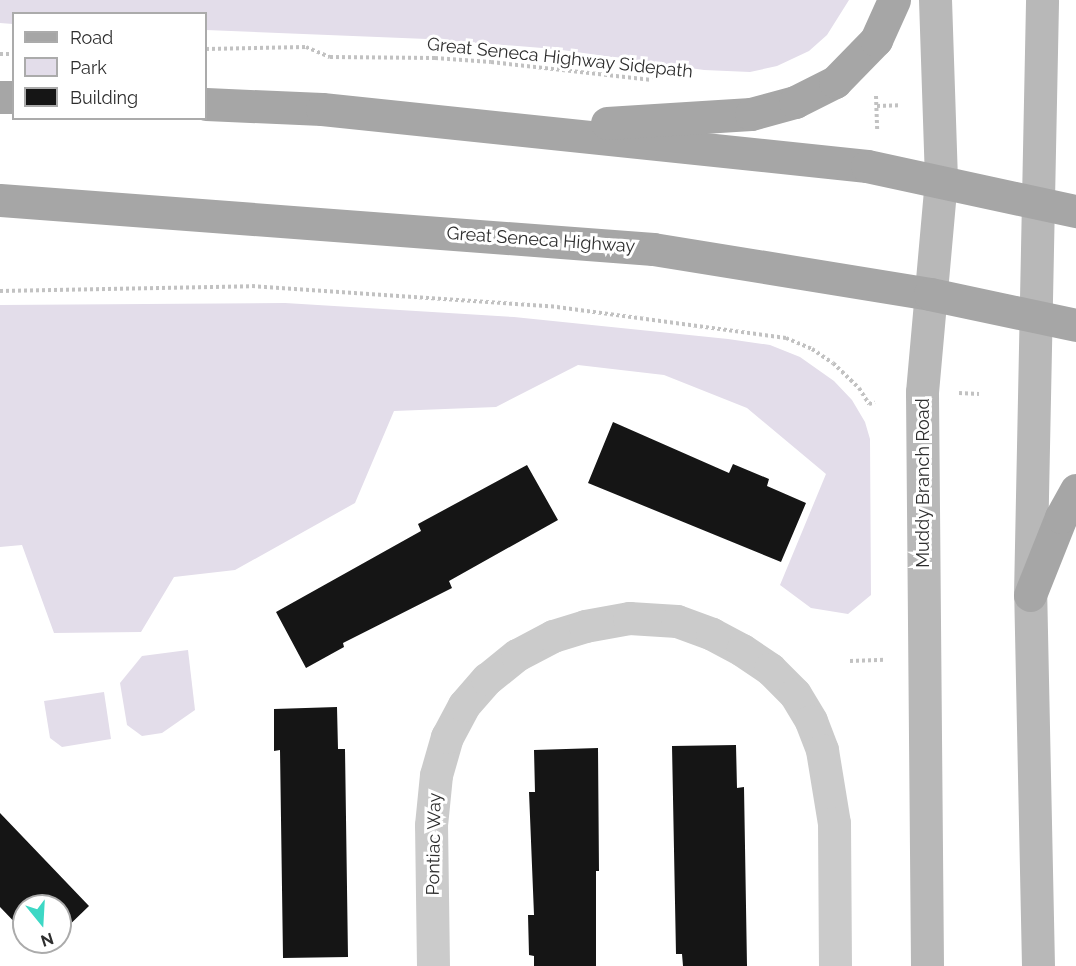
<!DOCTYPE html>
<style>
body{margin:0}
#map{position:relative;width:1076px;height:966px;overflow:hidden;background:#fff;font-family:Raleway,sans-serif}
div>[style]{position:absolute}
.green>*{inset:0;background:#e3ddea}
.building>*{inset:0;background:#151515}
.path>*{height:4px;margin-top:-2px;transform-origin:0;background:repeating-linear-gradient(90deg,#c2c2c2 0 3px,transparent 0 6px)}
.minor>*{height:33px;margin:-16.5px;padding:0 16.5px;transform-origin:16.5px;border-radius:16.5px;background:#cbcbcb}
.secondary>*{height:33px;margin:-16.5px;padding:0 16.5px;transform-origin:16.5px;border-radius:16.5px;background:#b8b8b8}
.primary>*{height:33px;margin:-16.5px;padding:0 16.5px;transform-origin:16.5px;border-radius:16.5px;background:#a6a6a6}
span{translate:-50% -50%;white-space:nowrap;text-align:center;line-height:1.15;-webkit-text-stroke:6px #fff;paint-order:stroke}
.street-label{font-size:18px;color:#2e2e2e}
.legend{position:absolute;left:12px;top:12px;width:195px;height:108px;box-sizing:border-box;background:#fff;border:2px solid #ababab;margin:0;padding:8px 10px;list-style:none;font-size:18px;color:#2e2e2e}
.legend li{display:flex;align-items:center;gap:12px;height:30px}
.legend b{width:30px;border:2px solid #ababab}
.north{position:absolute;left:12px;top:894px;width:60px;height:60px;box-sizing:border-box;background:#fff;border:2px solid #ababab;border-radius:50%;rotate:162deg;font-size:16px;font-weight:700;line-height:24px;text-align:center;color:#2e2e2e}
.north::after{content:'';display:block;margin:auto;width:21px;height:27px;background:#3dd8c5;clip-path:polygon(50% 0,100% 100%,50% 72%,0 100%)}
</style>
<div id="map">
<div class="green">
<div style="clip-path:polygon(0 0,849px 0,827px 35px,809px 51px,777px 66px,750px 72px,704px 70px,555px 49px,427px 39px,206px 30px,206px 14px,14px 14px,13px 24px,0 23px)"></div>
<div style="clip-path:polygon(285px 303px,514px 317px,728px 339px,770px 345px,800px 357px,834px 381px,852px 400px,865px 422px,870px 439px,871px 595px,848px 614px,811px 608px,780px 585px,826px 474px,747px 408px,664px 375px,578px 365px,496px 407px,394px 411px,355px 503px,235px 570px,174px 577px,141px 632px,54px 633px,22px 545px,0 547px,0 305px)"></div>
<div style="clip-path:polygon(188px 650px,195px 710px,162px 733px,142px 736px,127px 725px,120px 683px,142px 656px)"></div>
<div style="clip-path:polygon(104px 692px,111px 739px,62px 747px,50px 738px,44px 701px)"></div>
</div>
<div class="building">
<div style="clip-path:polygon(613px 422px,729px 473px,733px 464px,769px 479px,767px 486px,806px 503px,781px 562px,588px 483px)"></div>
<div style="clip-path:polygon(527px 465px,558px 520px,449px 581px,452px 588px,343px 643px,344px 647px,306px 668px,276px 612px,421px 531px,418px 524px)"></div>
<div style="clip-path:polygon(337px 707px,338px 749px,345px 749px,348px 957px,283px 958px,280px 750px,274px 751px,274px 709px)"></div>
<div style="clip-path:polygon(736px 745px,737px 788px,744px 787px,747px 966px,683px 966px,682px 954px,676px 954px,672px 746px)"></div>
<div style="clip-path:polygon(598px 748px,599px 871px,596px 871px,596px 966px,534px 966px,534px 956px,529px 955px,528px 915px,534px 915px,529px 792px,535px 792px,534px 750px)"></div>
<div style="clip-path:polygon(0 813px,89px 906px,60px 934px,60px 906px,24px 906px,24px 932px,0 907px)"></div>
<div style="clip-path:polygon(34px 942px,52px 942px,43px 951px)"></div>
</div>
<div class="path">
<div style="left:206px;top:49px;width:100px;rotate:-1.1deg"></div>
<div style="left:306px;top:47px;width:26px;rotate:23deg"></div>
<div style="left:330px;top:57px;width:105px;rotate:0.5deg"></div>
<div style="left:435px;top:58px;width:56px;rotate:4.1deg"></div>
<div style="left:491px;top:62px;width:162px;rotate:6.4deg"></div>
<div style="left:0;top:54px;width:14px"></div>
<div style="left:876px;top:96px;width:34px;rotate:88deg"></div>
<div style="left:877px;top:106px;width:23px;rotate:-2deg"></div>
<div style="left:0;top:291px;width:252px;rotate:-1.1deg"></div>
<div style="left:252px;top:286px;width:306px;rotate:3.9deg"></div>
<div style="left:557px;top:307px;width:231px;rotate:7.7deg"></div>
<div style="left:786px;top:338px;width:28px;rotate:23deg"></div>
<div style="left:812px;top:349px;width:25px;rotate:34deg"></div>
<div style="left:833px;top:363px;width:36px;rotate:44deg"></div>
<div style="left:859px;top:388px;width:19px;rotate:58deg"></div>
<div style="left:869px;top:404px;width:6px;rotate:-18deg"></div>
<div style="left:959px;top:393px;width:20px;rotate:3deg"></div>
<div style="left:850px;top:661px;width:35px;rotate:-2deg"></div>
</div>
<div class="minor">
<div style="left:433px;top:966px;width:141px;rotate:-90.8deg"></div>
<div style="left:431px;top:825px;width:50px;rotate:-84.3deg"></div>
<div style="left:436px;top:775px;width:40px;rotate:-74deg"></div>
<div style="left:447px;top:737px;width:36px;rotate:-62deg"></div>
<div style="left:464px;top:705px;width:35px;rotate:-49deg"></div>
<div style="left:487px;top:679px;width:38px;rotate:-39deg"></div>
<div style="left:517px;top:655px;width:41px;rotate:-27.8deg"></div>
<div style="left:553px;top:636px;width:34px;rotate:-17deg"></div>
<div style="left:585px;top:626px;width:45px;rotate:-10.3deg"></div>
<div style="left:629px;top:618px;width:48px;rotate:3.6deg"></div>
<div style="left:677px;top:621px;width:37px;rotate:20deg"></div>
<div style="left:712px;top:634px;width:34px;rotate:28deg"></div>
<div style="left:742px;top:650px;width:34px;rotate:34deg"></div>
<div style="left:770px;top:669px;width:35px;rotate:45deg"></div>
<div style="left:795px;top:694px;width:31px;rotate:59deg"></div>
<div style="left:811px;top:721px;width:31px;rotate:69deg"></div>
<div style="left:822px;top:750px;width:74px;rotate:80.7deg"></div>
<div style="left:834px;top:823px;width:143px;rotate:89.6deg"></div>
</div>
<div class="secondary">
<div style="left:927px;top:966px;width:574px;rotate:-90.5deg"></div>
<div style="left:922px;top:392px;width:213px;rotate:-84.9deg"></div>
<div style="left:941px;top:180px;width:180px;rotate:-91.9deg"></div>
<div style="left:1038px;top:966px;width:371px;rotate:-91.2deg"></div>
<div style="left:1030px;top:595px;width:595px;rotate:-88.84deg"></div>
</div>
<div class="primary">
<div style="left:0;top:97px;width:14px"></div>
<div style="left:206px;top:104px;width:116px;rotate:2.5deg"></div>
<div style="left:322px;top:109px;width:548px;rotate:5.97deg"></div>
<div style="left:867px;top:166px;width:214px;rotate:12.2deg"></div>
<div style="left:607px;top:123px;width:144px;rotate:-3.6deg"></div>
<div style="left:751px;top:114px;width:46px;rotate:-15.3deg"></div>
<div style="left:795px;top:102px;width:45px;rotate:-26.6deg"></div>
<div style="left:835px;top:82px;width:59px;rotate:-45.7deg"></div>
<div style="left:876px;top:40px;width:44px;rotate:-65.8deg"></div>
<div style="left:0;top:200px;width:655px;rotate:4.29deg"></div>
<div style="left:653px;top:249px;width:281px;rotate:9.2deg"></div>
<div style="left:930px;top:294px;width:149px;rotate:12deg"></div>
<div style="left:1030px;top:595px;width:84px;rotate:-68.3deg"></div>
<div style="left:1061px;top:517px;width:31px;rotate:-61deg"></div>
</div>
<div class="street-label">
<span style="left:560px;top:58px;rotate:6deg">Great Seneca Highway Sidepath</span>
<span style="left:541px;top:240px;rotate:4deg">Great Seneca Highway</span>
<span style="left:923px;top:483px;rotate:-90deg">Muddy Branch Road</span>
<span style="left:434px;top:844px;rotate:-89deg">Pontiac Way</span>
</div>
<ul class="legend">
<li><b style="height:8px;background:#a6a6a6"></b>Road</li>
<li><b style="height:16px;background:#e3ddea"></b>Park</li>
<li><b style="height:16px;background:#151515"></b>Building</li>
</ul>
<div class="north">N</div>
</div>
